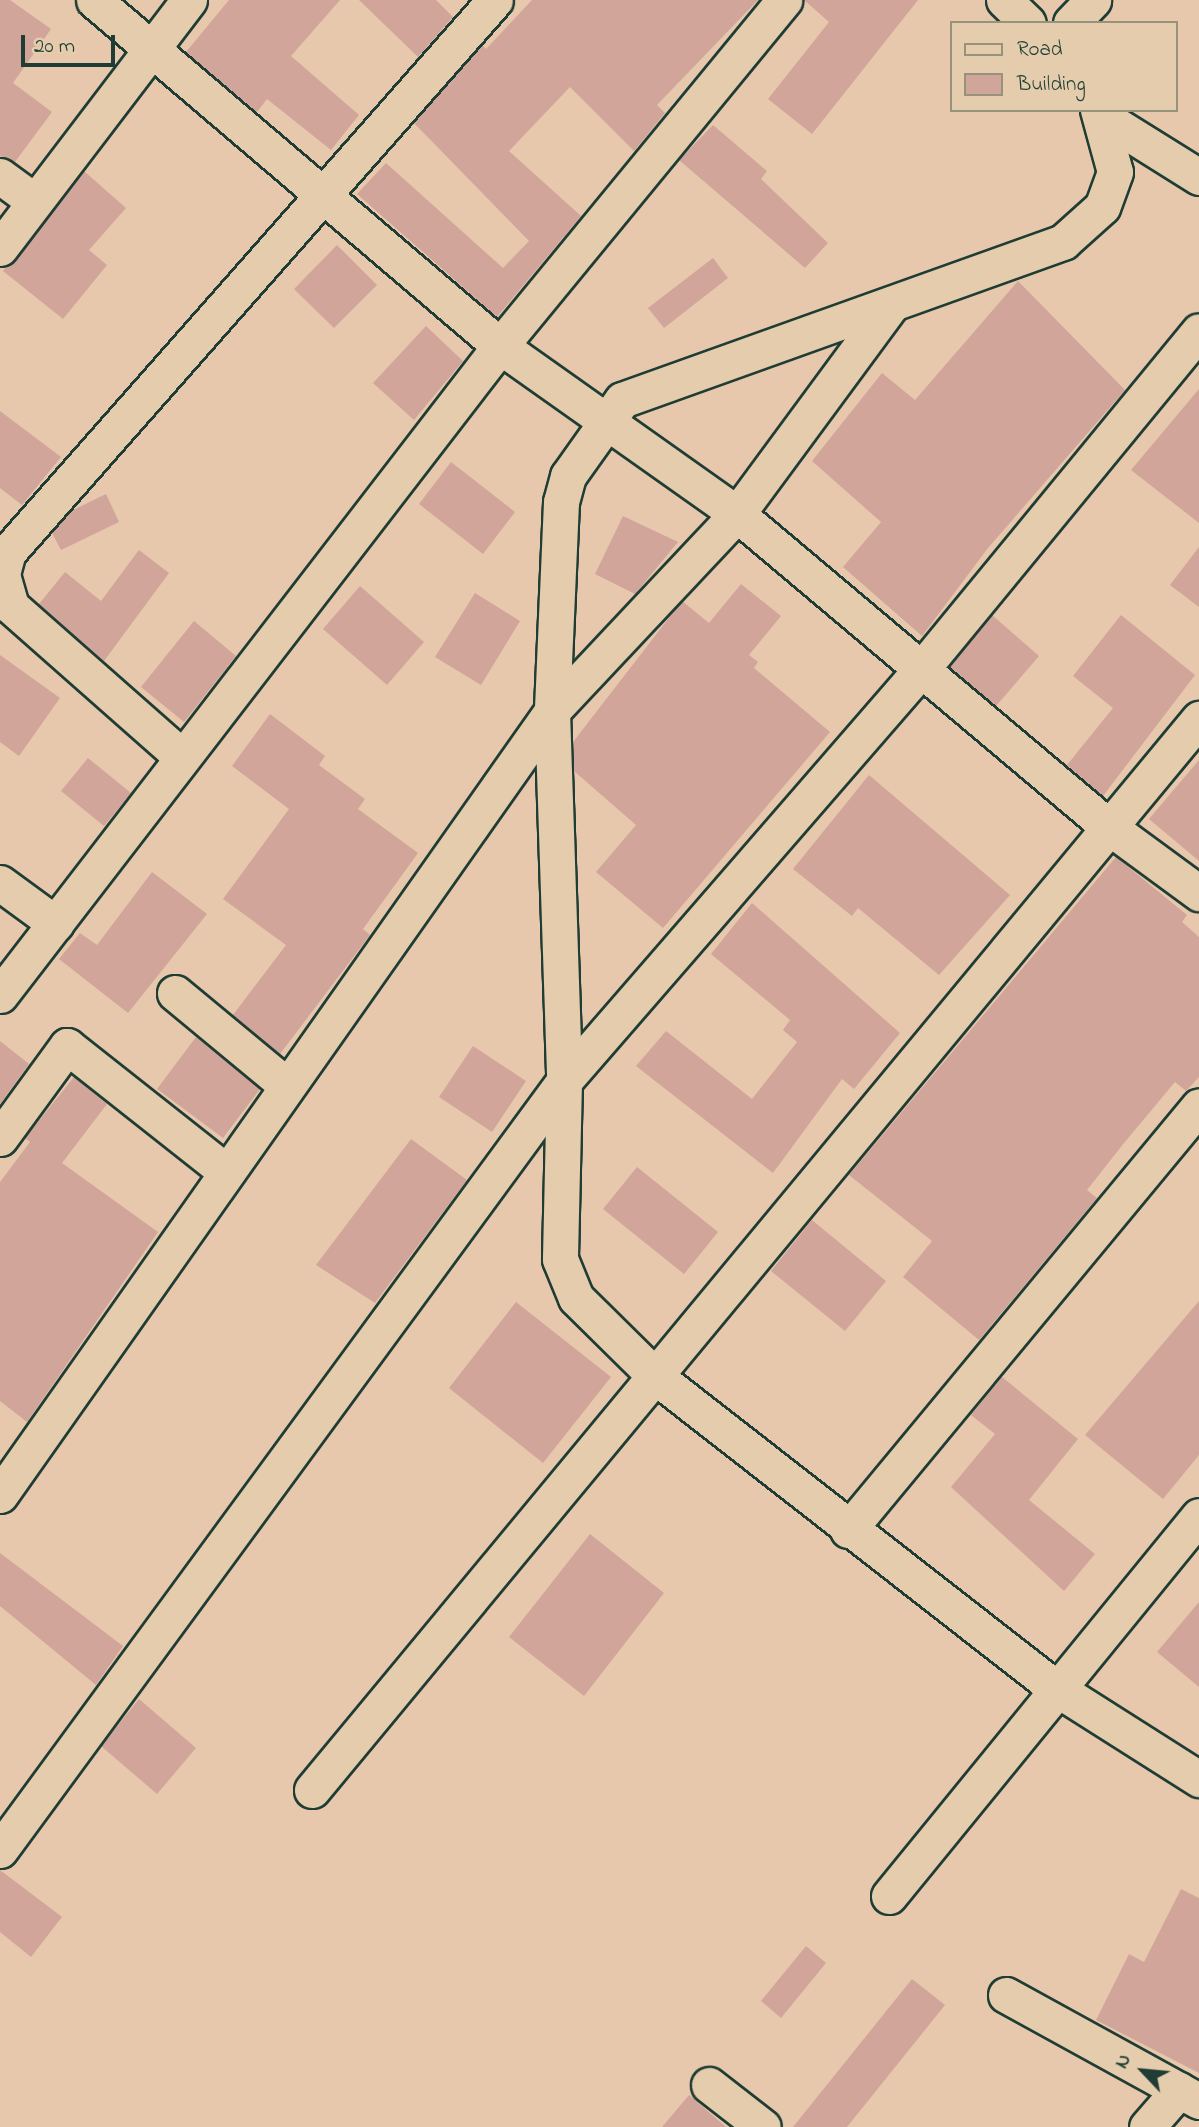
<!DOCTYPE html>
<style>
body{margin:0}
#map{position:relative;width:1199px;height:2127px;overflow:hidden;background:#e7c8ac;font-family:"Indie Flower",sans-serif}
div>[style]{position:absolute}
.building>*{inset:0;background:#d1a59a}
.roads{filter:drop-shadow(2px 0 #1f3d34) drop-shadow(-2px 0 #1f3d34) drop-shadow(0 2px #1f3d34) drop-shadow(0 -2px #1f3d34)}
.minor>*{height:35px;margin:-17.5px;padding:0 17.5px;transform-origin:17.5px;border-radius:17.5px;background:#e4ccac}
span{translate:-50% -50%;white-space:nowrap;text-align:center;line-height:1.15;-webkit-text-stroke:5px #e4ccac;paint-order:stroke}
.legend{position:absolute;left:950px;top:21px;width:228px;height:91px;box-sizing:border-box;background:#e4ccac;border:2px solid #95937c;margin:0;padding:9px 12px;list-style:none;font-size:21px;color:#1f3d34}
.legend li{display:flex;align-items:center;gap:14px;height:35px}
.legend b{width:35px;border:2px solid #95937c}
.north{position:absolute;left:1108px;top:2036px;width:70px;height:70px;-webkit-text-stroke:5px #e4ccac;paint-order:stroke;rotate:296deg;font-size:19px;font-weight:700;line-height:28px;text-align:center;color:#1f3d34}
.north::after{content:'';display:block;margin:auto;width:24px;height:32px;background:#1f3d34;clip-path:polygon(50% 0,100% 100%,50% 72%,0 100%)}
.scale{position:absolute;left:21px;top:35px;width:94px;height:32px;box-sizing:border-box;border:4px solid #1f3d34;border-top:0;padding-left:9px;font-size:21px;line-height:24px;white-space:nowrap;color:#1f3d34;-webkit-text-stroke:5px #e4ccac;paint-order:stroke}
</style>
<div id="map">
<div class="building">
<div style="clip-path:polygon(0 0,10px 0,51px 29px,13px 83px,52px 112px,15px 162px,0 156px)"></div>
<div style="clip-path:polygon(229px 0,340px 0,291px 56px,359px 115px,331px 150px,267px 99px,257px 112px,186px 52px)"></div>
<div style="clip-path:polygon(359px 0,436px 0,453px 17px,418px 57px)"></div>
<div style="clip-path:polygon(532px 0,758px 0,657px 105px,665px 113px,634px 151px,570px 87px,509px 151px,581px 216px,497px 317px,357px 194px,386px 163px,503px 268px,529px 241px,414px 123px,482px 45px,486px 49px)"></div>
<div style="clip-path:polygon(804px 0,918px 0,812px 134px,768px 99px,829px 22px)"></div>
<div style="clip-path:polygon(713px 125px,767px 171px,761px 179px,828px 243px,805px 268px,679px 160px)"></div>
<div style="clip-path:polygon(84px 171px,126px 208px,89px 250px,107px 265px,63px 319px,3px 271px)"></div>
<div style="clip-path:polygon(337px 245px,377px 285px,334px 328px,294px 289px)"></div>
<div style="clip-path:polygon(713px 258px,728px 278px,664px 328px,648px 308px)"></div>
<div style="clip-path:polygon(1018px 281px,1125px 390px,988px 548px,922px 636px,843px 567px,881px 522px,812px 461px,882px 373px,915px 400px)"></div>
<div style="clip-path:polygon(426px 326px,463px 361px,414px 420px,373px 383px)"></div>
<div style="clip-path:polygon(1199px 389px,1199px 523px,1131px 470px)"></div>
<div style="clip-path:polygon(0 411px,61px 457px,22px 505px,0 488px)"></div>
<div style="clip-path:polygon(451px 462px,515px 512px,483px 554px,419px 504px)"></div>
<div style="clip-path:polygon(106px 494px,119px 522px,61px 550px,52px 533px,71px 511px)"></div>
<div style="clip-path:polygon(623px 516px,678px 542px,635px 594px,595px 574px)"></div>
<div style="clip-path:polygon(1199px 547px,1199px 607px,1170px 585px)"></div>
<div style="clip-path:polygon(139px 550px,169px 573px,104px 661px,39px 604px,65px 572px,101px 601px)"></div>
<div style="clip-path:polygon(741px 584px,781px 616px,749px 655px,758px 662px,754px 668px,830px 732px,663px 928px,596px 872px,636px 825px,574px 771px,573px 742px,682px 601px,709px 623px)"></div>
<div style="clip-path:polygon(360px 586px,424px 642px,387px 685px,323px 629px)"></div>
<div style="clip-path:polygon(475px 593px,520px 621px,481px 685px,435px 657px)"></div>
<div style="clip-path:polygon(992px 615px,1039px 656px,996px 706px,950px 667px)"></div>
<div style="clip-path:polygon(1121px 615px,1195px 675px,1103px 796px,1067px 765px,1113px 708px,1073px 676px)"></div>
<div style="clip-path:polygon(194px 621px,236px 656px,184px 722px,141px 687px)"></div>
<div style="clip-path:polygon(0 655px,60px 698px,19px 756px,0 742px)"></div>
<div style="clip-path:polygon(270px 714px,325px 756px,319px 765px,365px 799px,358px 809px,418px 853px,363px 929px,370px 935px,280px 1054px,233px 1015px,286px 945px,223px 899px,289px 809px,232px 766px)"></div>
<div style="clip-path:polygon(88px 758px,131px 793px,104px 826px,61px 791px)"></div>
<div style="clip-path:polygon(1199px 760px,1199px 861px,1149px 819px)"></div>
<div style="clip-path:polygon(869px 775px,1010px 895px,939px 975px,858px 908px,852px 916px,793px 869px)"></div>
<div style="clip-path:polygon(1116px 857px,1187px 915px,1182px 922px,1199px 937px,1199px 1077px,1186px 1091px,1175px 1082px,1124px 1143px,1087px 1190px,1097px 1198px,979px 1340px,903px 1277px,932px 1241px,849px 1175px)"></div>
<div style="clip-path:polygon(152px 872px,207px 914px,128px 1013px,59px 959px,80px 933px,97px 945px)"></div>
<div style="clip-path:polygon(752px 903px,900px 1033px,854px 1089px,842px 1079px,773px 1173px,636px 1066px,666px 1031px,752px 1099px,797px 1042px,783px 1030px,790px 1020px,711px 954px)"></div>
<div style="clip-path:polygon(196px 1037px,260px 1089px,223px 1138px,157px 1089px)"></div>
<div style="clip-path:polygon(0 1041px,29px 1064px,0 1104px)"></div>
<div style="clip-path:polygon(473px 1046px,526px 1081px,492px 1132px,439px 1097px)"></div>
<div style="clip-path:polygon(74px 1077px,107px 1104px,62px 1163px,158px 1232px,27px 1422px,0 1401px,0 1182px,30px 1142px,25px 1138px)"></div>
<div style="clip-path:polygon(411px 1139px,467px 1180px,375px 1303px,316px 1265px)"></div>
<div style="clip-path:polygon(637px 1167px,718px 1232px,684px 1274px,603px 1209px)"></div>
<div style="clip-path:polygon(812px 1220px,886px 1281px,845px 1331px,771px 1271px)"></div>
<div style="clip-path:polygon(1199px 1301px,1199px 1455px,1163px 1499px,1085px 1435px)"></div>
<div style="clip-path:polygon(516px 1302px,611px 1377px,543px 1463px,449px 1388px)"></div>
<div style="clip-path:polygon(1002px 1377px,1078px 1439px,1029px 1500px,1095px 1554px,1064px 1591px,951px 1487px,995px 1434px,971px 1415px)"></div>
<div style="clip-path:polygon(590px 1534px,664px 1593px,584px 1696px,509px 1637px)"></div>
<div style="clip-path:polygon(0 1553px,123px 1646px,96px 1685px,0 1606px)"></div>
<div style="clip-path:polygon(1199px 1602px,1199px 1687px,1157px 1652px)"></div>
<div style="clip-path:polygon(139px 1699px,196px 1748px,157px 1794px,101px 1746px)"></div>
<div style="clip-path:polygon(0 1870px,62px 1917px,31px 1957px,0 1932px)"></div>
<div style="clip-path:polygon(1181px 1889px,1199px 1898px,1199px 2073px,1096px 2020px,1129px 1954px,1144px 1962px)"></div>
<div style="clip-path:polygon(806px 1946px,826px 1963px,781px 2018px,761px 2001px)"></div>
<div style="clip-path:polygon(912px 1979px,945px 2005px,847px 2127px,793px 2127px)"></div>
<div style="clip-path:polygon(689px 2095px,726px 2127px,662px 2127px)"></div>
</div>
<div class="roads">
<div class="minor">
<div style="left:94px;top:0;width:533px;rotate:40.44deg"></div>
<div style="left:500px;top:346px;width:291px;rotate:35.3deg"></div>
<div style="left:737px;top:514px;width:486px;rotate:40.1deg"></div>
<div style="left:1109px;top:827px;width:112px;rotate:36.3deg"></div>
<div style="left:1004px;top:0;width:33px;rotate:44deg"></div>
<div style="left:1071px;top:23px;width:32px;rotate:-46deg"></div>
<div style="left:1098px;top:110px;width:64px;rotate:74.7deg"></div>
<div style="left:1115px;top:172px;width:37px;rotate:110deg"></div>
<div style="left:1102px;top:207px;width:52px;rotate:138.1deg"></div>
<div style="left:1063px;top:242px;width:468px;rotate:160.3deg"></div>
<div style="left:622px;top:400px;width:93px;rotate:125.4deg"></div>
<div style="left:568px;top:476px;width:27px;rotate:105deg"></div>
<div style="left:561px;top:502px;width:209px;rotate:92.5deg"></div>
<div style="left:552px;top:711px;width:370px;rotate:88.1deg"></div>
<div style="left:564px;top:1081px;width:178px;rotate:91.3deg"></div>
<div style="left:560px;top:1259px;width:42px;rotate:67.7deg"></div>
<div style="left:576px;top:1298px;width:111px;rotate:44.6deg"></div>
<div style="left:655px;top:1376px;width:506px;rotate:37.93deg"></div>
<div style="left:1054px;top:1687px;width:172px;rotate:32.4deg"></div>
<div style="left:1103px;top:117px;width:113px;rotate:32deg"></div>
<div style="left:0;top:176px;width:42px;rotate:36.3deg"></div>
<div style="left:0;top:248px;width:312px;rotate:-52.7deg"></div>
<div style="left:182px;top:757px;width:228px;rotate:-138.6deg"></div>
<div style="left:11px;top:606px;width:33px;rotate:-106deg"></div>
<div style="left:2px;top:574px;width:23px;rotate:-75deg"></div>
<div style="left:8px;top:552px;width:736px;rotate:-48.58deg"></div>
<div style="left:0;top:883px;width:69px;rotate:36.2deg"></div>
<div style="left:175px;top:993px;width:143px;rotate:39.6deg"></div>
<div style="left:0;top:995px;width:819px;rotate:-52.39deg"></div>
<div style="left:500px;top:346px;width:448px;rotate:-50.6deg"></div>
<div style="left:0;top:1138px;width:114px;rotate:-53.9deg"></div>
<div style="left:67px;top:1046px;width:200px;rotate:38.3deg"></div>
<div style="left:0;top:1495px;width:959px;rotate:-54.85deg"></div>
<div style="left:552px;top:711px;width:270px;rotate:-46.8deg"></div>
<div style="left:737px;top:514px;width:260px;rotate:-53.6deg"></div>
<div style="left:848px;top:1530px;width:550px;rotate:-50.38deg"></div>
<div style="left:312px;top:1790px;width:1391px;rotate:-50.37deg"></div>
<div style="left:0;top:1850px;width:954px;rotate:-53.74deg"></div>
<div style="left:564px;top:1081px;width:549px;rotate:-49.06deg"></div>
<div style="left:924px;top:666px;width:433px;rotate:-50.6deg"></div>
<div style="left:889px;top:1896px;width:490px;rotate:-50.8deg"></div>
<div style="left:1006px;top:1995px;width:220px;rotate:28.8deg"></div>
<div style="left:709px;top:2085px;width:68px;rotate:37.9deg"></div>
<div style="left:1147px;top:2127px;width:49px;rotate:-49.1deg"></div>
</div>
</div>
<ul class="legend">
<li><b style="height:9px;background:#e4ccac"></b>Road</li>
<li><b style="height:19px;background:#d1a59a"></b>Building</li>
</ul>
<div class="north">N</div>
<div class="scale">20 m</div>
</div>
